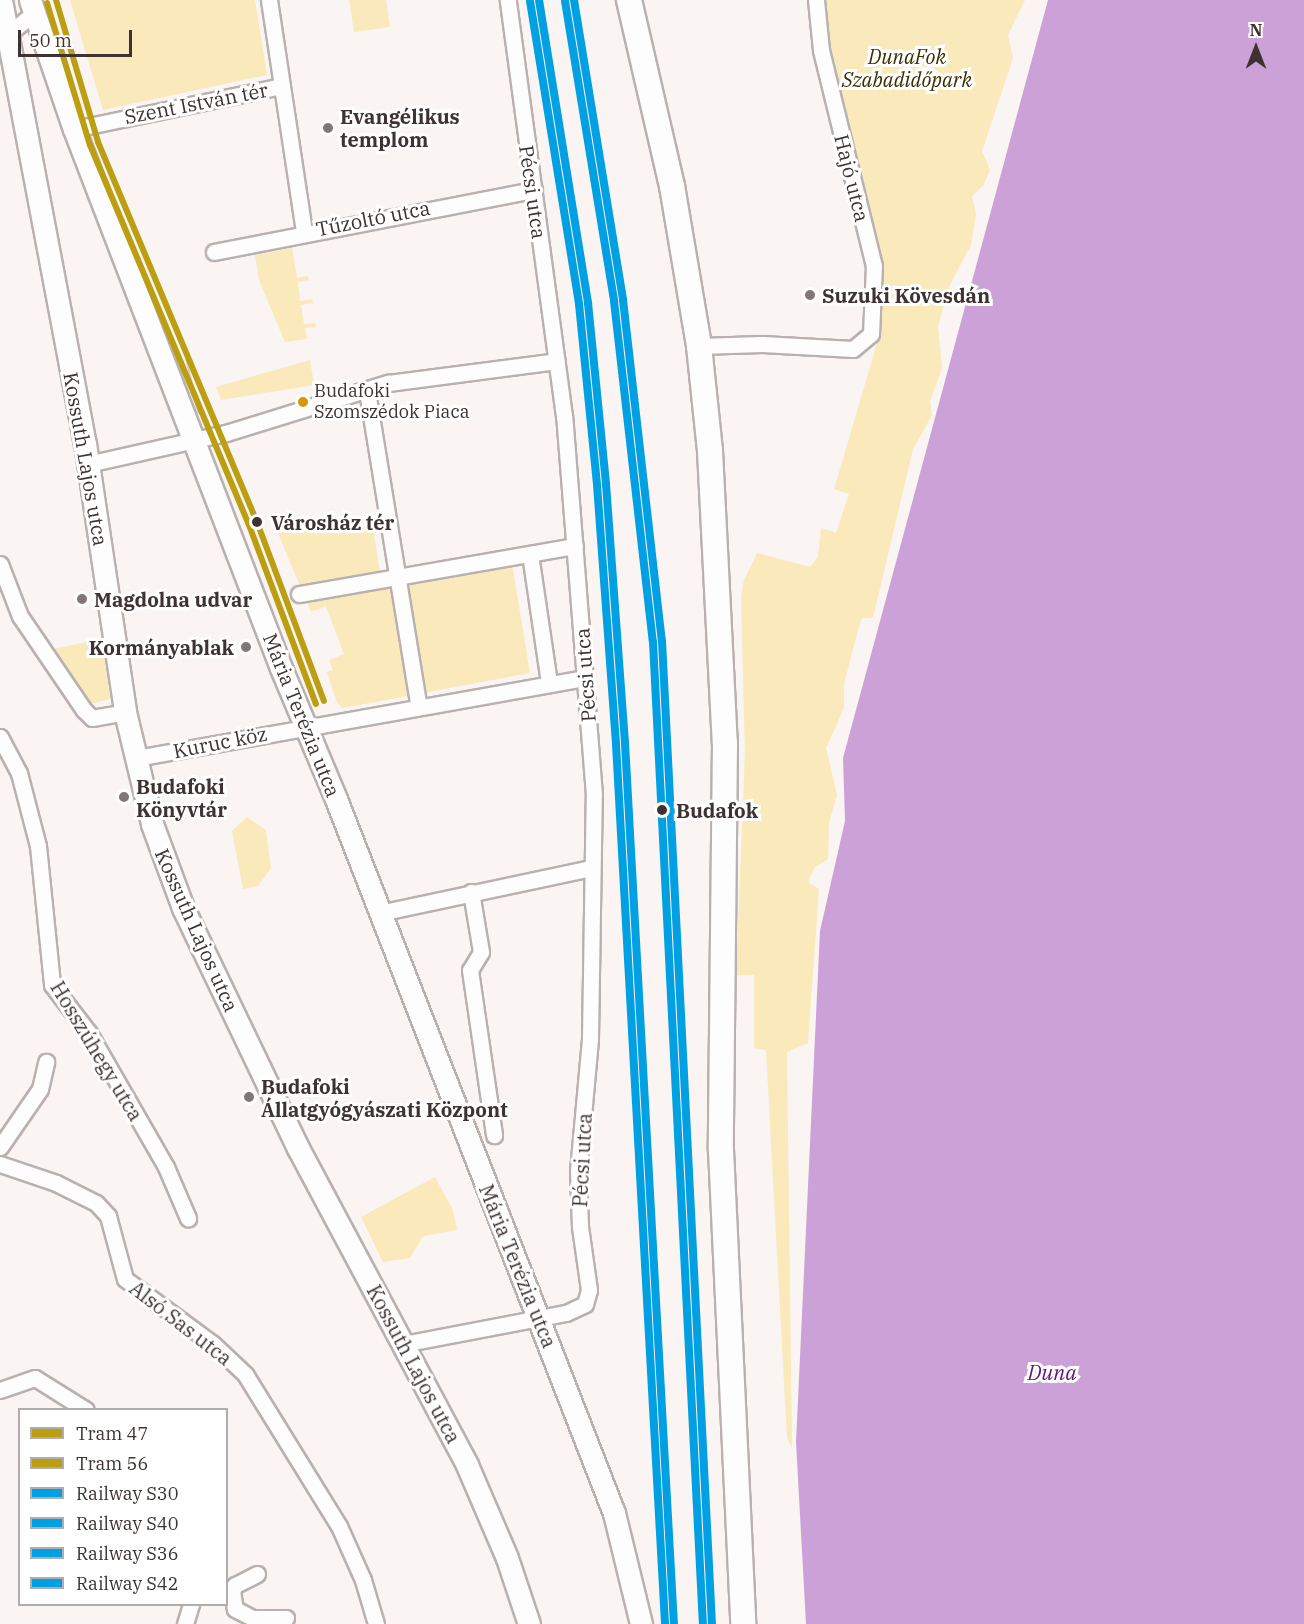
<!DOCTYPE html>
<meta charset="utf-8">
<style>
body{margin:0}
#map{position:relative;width:1304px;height:1624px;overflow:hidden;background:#faf4f3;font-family:"IBM Plex Serif",serif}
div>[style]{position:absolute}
.green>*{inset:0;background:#f9e9bb}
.water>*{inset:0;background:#cca1d8}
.roads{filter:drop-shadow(2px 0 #b9b1b0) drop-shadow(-2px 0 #b9b1b0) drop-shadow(0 2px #b9b1b0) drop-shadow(0 -2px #b9b1b0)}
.minor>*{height:15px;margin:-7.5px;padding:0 7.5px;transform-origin:7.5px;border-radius:7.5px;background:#fefdfd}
.secondary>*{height:21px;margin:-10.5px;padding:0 10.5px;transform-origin:10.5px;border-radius:10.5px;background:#fefdfd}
.primary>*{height:24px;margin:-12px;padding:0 12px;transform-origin:12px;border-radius:12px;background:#fefdfd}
.tram>*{height:1.5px;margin:-0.75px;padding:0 0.75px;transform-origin:0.75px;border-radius:0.75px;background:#d3d1d1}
.rail-1>*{height:8px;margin:-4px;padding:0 4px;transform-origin:4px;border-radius:4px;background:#00a0e3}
.rail-2>*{height:8px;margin:-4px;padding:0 4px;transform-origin:4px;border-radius:4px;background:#00a0e3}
.rail-3>*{height:8px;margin:-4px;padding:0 4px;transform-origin:4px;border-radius:4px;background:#00a0e3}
.rail-4>*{height:8px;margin:-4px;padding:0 4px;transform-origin:4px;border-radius:4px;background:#00a0e3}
.tram-1>*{height:6px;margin:-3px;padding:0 3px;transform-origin:3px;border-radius:3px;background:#bb9e12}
.tram-2>*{height:6px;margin:-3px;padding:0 3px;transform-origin:3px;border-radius:3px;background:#bb9e12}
.dots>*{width:16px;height:16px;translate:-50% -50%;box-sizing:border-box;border:3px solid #fff;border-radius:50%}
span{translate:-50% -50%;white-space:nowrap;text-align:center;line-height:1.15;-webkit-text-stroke:6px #fff;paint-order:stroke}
.bus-label{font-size:18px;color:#3e3332}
.left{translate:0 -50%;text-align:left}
.park-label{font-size:20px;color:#3a2e00;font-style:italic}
.street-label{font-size:20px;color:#3e3332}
.poi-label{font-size:20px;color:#3e3332;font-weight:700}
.right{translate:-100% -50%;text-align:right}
.stop-label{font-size:20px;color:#3e3332;font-weight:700}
.water-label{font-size:21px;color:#621777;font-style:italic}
.legend{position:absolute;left:18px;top:1408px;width:210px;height:198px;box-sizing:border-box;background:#fff;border:2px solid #b2adad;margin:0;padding:8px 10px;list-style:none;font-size:18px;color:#3e3332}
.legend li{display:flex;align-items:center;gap:12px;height:30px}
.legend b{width:30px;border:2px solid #b2adad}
.north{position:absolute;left:1226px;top:18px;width:60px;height:60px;-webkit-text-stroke:4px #fff;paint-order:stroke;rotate:0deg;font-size:16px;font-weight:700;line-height:24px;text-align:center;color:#3e3332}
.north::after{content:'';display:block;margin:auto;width:21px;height:27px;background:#3e3332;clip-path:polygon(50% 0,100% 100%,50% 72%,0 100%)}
.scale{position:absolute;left:18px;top:30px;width:114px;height:27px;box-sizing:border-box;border:3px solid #3e3332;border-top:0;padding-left:8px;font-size:18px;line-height:21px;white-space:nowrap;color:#3e3332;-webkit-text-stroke:4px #fff;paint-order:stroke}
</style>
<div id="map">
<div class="green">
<div style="clip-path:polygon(70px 0,255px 0,267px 75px,103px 110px)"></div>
<div style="clip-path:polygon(349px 0,386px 0,390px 27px,354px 32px)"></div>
<div style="clip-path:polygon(825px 0,1025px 0,1008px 35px,1013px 58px,982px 151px,990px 170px,983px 186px,972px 196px,976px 214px,971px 245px,950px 285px,938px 326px,942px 368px,930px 401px,932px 415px,913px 449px,873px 618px,862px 618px,858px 630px,844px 684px,844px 708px,826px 748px,837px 795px,829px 823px,828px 859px,814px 868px,808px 882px,819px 889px,808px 1043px,787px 1052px,792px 1448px,787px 1438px,766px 1050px,754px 1048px,754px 975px,736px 975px,745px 754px,741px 596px,744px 580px,757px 553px,810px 567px,818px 557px,821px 528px,836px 533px,849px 494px,834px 489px,881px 330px,882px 266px,828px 48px)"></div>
<div style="clip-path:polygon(292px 248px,297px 278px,308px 276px,309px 280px,298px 282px,300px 301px,312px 299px,313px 303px,301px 305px,304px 324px,315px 323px,316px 327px,305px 328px,307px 339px,285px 342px,259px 280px,255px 255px)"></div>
<div style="clip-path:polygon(310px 360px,314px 385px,221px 400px,216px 387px)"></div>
<div style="clip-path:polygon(371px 514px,382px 586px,512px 564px,530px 673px,343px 708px,337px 703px,327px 672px,333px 670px,329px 660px,344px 654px,326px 606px,311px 612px,277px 531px)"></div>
<div style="clip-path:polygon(102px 639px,110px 699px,90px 704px,53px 649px)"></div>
<div style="clip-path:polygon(247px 817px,266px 830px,271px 868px,258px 886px,243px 889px,232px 831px)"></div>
<div style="clip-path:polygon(435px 1177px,453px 1210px,457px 1230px,423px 1236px,410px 1258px,383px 1262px,361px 1217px)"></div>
</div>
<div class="water">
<div style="clip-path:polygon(1048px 0,1304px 0,1304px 1624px,806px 1624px,796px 1442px,820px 931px,845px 821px,843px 758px)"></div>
</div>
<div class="roads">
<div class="minor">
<div style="left:269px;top:0;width:235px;rotate:81.4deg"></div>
<div style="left:2px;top:39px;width:41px;rotate:-39.1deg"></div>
<div style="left:74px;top:129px;width:212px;rotate:-11.7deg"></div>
<div style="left:214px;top:252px;width:326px;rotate:-11deg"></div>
<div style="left:699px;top:346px;width:63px;rotate:-1.8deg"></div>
<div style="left:762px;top:344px;width:91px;rotate:3.1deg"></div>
<div style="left:853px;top:349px;width:23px;rotate:-40deg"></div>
<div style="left:871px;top:334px;width:68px;rotate:-87.5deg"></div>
<div style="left:874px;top:266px;width:222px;rotate:-103.8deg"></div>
<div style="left:821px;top:50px;width:50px;rotate:-95.7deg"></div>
<div style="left:367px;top:391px;width:320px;rotate:80.7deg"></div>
<div style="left:88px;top:464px;width:141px;rotate:-12.7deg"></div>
<div style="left:226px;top:433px;width:170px;rotate:-17.2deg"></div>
<div style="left:388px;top:383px;width:170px;rotate:-7.4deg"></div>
<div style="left:530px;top:554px;width:130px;rotate:81.6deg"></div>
<div style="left:0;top:564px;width:56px;rotate:69deg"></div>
<div style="left:20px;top:616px;width:114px;rotate:55.8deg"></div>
<div style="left:84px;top:710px;width:11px;rotate:45deg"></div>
<div style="left:92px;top:718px;width:34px;rotate:-10deg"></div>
<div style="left:299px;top:594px;width:280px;rotate:-9.9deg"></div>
<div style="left:0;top:737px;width:41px;rotate:62.2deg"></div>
<div style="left:19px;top:773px;width:75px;rotate:75.4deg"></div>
<div style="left:38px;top:846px;width:140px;rotate:84.2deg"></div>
<div style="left:52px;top:985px;width:61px;rotate:52.4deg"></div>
<div style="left:89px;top:1033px;width:155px;rotate:60.1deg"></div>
<div style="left:166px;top:1167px;width:56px;rotate:66.7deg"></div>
<div style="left:136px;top:758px;width:456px;rotate:-10.1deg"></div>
<div style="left:471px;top:892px;width:61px;rotate:80.5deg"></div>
<div style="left:481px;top:952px;width:21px;rotate:121deg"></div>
<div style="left:470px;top:970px;width:167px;rotate:81.7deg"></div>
<div style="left:379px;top:913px;width:217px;rotate:-12deg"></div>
<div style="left:0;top:1147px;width:70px;rotate:-55.4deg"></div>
<div style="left:40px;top:1089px;width:28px;rotate:-77deg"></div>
<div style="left:0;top:1164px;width:59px;rotate:18.7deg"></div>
<div style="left:56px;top:1183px;width:45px;rotate:26.6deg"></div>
<div style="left:96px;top:1203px;width:18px;rotate:47deg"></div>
<div style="left:108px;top:1216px;width:65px;rotate:74.9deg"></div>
<div style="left:125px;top:1279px;width:109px;rotate:36.5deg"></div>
<div style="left:213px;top:1344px;width:44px;rotate:43.2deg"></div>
<div style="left:245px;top:1374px;width:179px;rotate:58.3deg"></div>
<div style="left:339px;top:1526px;width:59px;rotate:66deg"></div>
<div style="left:363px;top:1580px;width:46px;rotate:73.5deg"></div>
<div style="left:403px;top:1344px;width:166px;rotate:-10.8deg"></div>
<div style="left:566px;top:1313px;width:21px;rotate:-25deg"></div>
<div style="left:585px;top:1304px;width:15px;rotate:-74deg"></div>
<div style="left:589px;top:1290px;width:64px;rotate:-98.1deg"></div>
<div style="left:580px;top:1227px;width:56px;rotate:-92deg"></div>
<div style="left:578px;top:1171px;width:134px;rotate:-84.8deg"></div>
<div style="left:590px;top:1038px;width:243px;rotate:-89.1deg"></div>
<div style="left:594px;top:795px;width:380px;rotate:-94.5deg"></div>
<div style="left:564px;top:416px;width:420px;rotate:-97.7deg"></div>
<div style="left:0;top:1390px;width:37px;rotate:-19deg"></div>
<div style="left:35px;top:1378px;width:60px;rotate:32.1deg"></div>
<div style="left:257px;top:1574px;width:25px;rotate:153deg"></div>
<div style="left:235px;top:1585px;width:7px;rotate:117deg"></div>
<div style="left:232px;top:1591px;width:18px;rotate:81deg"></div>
<div style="left:235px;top:1609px;width:20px;rotate:27deg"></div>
<div style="left:253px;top:1618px;width:33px"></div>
<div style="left:185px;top:1624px;width:21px;rotate:-73deg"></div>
</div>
<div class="secondary">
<div style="left:1px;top:0;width:451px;rotate:79.3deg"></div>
<div style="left:85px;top:443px;width:272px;rotate:81.5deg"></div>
<div style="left:125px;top:712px;width:115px;rotate:76.4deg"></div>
<div style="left:152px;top:824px;width:90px;rotate:69.7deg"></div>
<div style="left:183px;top:908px;width:266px;rotate:64.4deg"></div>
<div style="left:298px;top:1148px;width:359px;rotate:61.9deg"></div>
<div style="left:467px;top:1465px;width:101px;rotate:66.7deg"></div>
<div style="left:507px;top:1558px;width:70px;rotate:71.6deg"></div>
<div style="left:30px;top:0;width:136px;rotate:71.2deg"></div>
<div style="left:74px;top:129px;width:577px;rotate:68.99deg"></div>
<div style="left:281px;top:668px;width:142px;rotate:67.2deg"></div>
<div style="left:336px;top:799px;width:766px;rotate:68.73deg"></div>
<div style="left:614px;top:1513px;width:114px;rotate:76.3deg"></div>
</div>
<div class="primary">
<div style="left:629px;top:0;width:191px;rotate:77deg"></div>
<div style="left:672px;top:186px;width:162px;rotate:80.4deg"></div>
<div style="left:699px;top:346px;width:106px;rotate:84deg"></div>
<div style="left:710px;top:451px;width:292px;rotate:87.1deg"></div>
<div style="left:725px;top:743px;width:407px;rotate:90.6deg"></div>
<div style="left:721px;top:1150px;width:475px;rotate:87.3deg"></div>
</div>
</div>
<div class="tram">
<div style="left:187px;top:360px;width:55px;rotate:77.5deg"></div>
</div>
<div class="rail-1">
<div style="left:574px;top:0;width:304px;rotate:80.7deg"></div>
<div style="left:623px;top:300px;width:343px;rotate:83.5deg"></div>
<div style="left:662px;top:641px;width:984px;rotate:87.09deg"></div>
</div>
<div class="rail-2">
<div style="left:539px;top:0;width:307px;rotate:80.8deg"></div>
<div style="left:588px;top:303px;width:182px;rotate:84.3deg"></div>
<div style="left:606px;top:484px;width:260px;rotate:85.8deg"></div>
<div style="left:625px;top:743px;width:882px;rotate:86.82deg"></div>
</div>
<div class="rail-3">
<div style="left:565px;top:1px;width:304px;rotate:80.7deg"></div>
<div style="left:614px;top:301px;width:343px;rotate:83.5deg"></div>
<div style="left:653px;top:642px;width:983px;rotate:87.09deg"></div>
</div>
<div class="rail-4">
<div style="left:530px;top:1px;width:307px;rotate:80.8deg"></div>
<div style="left:579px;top:304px;width:182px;rotate:84.3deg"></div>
<div style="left:597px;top:485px;width:260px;rotate:85.8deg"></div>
<div style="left:616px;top:744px;width:881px;rotate:86.81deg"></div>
</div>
<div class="tram-1">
<div style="left:56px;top:0;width:148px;rotate:73.5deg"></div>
<div style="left:98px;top:142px;width:412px;rotate:67.3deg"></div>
<div style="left:257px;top:522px;width:191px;rotate:69.5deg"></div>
</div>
<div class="tram-2">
<div style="left:47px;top:3px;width:148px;rotate:73.2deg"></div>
<div style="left:90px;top:145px;width:412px;rotate:67.3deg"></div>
<div style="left:249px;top:525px;width:191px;rotate:69.5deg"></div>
</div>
<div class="dots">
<div style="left:328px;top:128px;background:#807776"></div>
<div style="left:810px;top:295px;background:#807776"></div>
<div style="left:303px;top:402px;background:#db9508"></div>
<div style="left:257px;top:522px;background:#3e3332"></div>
<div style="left:82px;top:599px;background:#807776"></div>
<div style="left:246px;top:647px;background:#807776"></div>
<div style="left:124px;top:797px;background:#807776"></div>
<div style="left:662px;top:810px;background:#3e3332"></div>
<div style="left:249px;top:1097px;background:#807776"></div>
</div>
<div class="bus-label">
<span class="left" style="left:314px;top:402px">Budafoki<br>Szomszédok Piaca</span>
</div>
<div class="park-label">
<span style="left:907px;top:68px">DunaFok<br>Szabadidőpark</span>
</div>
<div class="street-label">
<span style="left:196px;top:103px;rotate:-11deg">Szent István tér</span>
<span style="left:852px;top:178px;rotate:76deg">Hajó utca</span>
<span style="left:533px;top:192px;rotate:82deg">Pécsi utca</span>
<span style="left:373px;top:218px;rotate:-11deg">Tűzoltó utca</span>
<span style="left:86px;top:459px;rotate:80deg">Kossuth Lajos utca</span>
<span style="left:585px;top:675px;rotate:-94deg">Pécsi utca</span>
<span style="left:302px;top:715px;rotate:68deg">Mária Terézia utca</span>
<span style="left:220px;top:742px;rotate:-11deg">Kuruc köz</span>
<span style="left:197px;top:930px;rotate:66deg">Kossuth Lajos utca</span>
<span style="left:97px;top:1051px;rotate:59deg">Hosszúhegy utca</span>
<span style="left:582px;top:1160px;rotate:-87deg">Pécsi utca</span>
<span style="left:518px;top:1266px;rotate:68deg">Mária Terézia utca</span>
<span style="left:181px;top:1323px;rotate:38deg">Alsó Sas utca</span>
<span style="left:414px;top:1364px;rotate:62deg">Kossuth Lajos utca</span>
</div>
<div class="poi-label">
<span class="left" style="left:340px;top:128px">Evangélikus<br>templom</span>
<span class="left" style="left:822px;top:295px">Suzuki Kövesdán</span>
<span class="left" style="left:94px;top:599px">Magdolna udvar</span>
<span class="right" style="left:234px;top:647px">Kormányablak</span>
<span class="left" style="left:136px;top:798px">Budafoki<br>Könyvtár</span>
<span class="left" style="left:261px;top:1098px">Budafoki<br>Állatgyógyászati Központ</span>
</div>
<div class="stop-label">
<span class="left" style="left:271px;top:522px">Városház tér</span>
<span class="left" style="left:676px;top:810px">Budafok</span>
</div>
<div class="water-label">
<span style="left:1052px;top:1372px">Duna</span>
</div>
<ul class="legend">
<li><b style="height:8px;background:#bb9e12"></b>Tram 47</li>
<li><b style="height:8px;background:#bb9e12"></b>Tram 56</li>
<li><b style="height:8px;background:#00a0e3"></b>Railway S30</li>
<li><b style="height:8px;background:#00a0e3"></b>Railway S40</li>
<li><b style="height:8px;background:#00a0e3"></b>Railway S36</li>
<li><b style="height:8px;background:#00a0e3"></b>Railway S42</li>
</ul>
<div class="north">N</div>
<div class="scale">50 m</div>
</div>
